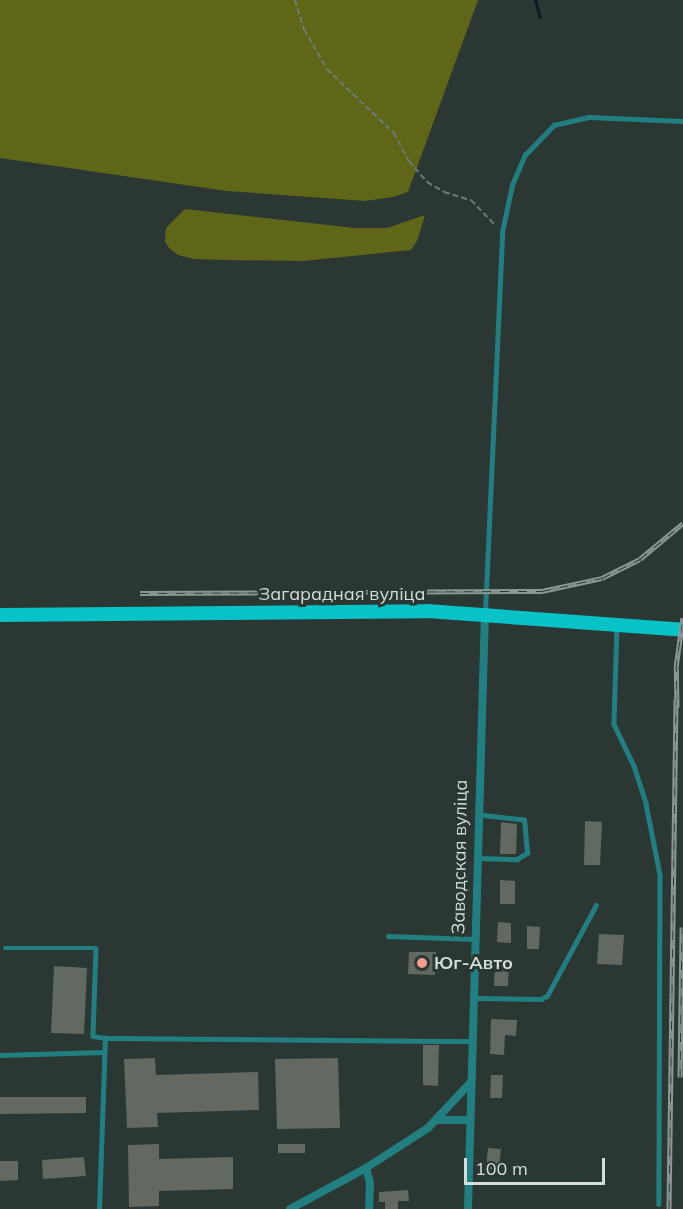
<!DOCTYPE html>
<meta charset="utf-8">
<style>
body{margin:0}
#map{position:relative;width:683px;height:1209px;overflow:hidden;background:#2b3732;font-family:Mulish,sans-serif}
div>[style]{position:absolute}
.forest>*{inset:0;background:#5f6617}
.stream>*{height:3px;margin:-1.5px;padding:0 1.5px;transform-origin:1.5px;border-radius:1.5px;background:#0b1b21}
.building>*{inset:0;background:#616960}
.path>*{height:1.5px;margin-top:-0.75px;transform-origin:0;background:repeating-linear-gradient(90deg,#6f7a76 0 6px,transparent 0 9px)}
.service>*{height:4.5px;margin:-2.25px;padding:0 2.25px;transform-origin:2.25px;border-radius:2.25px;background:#227f81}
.minor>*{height:8px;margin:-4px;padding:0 4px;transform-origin:4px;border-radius:4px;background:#227f81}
.primary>*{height:14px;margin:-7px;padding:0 7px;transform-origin:7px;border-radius:7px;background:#07c3c8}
.rail>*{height:5px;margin-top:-2.5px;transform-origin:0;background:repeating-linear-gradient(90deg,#2b3732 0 9px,#8d9793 0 18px);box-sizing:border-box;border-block:2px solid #8d9793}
.dots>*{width:16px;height:16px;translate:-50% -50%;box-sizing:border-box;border:3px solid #2b3732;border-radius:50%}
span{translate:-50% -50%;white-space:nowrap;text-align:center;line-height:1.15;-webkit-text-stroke:6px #2b3732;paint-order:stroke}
.street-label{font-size:18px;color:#d5ddda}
.poi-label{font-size:18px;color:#d5ddda;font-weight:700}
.left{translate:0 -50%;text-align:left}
.scale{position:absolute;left:464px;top:1158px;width:141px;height:27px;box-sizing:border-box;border:3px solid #d5ddda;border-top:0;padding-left:8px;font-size:18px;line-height:21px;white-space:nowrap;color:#d5ddda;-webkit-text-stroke:4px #2b3732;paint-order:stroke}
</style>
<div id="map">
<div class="forest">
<div style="clip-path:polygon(0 0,478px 0,408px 192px,393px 197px,365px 201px,227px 191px,0 158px)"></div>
<div style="clip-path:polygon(185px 209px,355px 228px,387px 228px,425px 215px,417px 241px,411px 250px,303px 261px,226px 260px,194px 259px,178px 255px,170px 249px,165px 242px,166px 228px)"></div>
</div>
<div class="stream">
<div style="left:535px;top:0;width:18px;rotate:74deg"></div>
</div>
<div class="building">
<div style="clip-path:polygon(585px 821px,602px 822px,600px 865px,584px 865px)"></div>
<div style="clip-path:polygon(501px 822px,517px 824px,516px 854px,500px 854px)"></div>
<div style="clip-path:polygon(500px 880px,515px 881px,515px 904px,500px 904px)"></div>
<div style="clip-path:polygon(498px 922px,511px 923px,511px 943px,497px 942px)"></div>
<div style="clip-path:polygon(527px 926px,540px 927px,539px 949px,527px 949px)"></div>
<div style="clip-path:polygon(599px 934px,624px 935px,622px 965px,597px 964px)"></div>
<div style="clip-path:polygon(409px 952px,436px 952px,435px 975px,408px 974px)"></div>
<div style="clip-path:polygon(495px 960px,509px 960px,508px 986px,494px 986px)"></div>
<div style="clip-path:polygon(54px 966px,87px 968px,84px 1034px,51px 1033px)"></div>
<div style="clip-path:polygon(491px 1019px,517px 1020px,516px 1036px,505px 1035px,504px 1055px,490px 1054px)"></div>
<div style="clip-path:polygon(423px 1045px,439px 1045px,438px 1086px,423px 1085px)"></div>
<div style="clip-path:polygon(155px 1058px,156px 1075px,258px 1072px,259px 1110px,157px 1113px,158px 1127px,127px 1128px,124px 1059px)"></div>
<div style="clip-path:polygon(338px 1058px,340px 1128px,277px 1129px,275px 1059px)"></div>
<div style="clip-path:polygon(491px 1075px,503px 1075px,502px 1098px,490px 1098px)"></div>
<div style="clip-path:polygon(0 1097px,86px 1097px,86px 1113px,0 1114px)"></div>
<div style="clip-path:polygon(159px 1144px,159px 1159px,233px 1157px,233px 1189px,159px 1191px,159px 1206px,129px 1207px,128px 1145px)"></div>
<div style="clip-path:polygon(278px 1144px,305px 1144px,305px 1153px,278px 1153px)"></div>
<div style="clip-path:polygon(488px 1148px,501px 1149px,499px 1170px,486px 1169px)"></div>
<div style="clip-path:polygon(84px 1157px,86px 1176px,43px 1179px,42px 1160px)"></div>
<div style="clip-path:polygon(0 1161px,18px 1161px,18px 1180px,0 1181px)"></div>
<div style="clip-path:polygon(408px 1190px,409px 1201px,398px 1201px,398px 1209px,385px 1209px,385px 1202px,379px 1202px,379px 1192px)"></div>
</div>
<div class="path">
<div style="left:295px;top:0;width:30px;rotate:73deg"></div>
<div style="left:304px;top:29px;width:46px;rotate:60.1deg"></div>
<div style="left:327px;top:69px;width:93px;rotate:43.7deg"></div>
<div style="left:394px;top:133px;width:32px;rotate:62deg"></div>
<div style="left:409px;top:161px;width:28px;rotate:49deg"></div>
<div style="left:427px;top:182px;width:20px;rotate:30deg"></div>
<div style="left:444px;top:192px;width:28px;rotate:17deg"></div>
<div style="left:471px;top:200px;width:35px;rotate:46deg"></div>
</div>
<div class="service">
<div style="left:485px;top:612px;width:380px;rotate:-87.4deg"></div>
<div style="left:502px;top:232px;width:48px;rotate:-78deg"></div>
<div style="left:512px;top:185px;width:33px;rotate:-67deg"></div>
<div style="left:525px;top:155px;width:42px;rotate:-46deg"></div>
<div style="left:554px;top:125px;width:36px;rotate:-13deg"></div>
<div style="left:589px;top:117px;width:94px;rotate:2.4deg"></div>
<div style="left:617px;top:626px;width:98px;rotate:91.8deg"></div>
<div style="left:614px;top:724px;width:47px;rotate:64.5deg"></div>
<div style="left:634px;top:766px;width:40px;rotate:72deg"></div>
<div style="left:646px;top:804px;width:72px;rotate:78.8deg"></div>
<div style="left:660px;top:875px;width:329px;rotate:90.2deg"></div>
<div style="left:479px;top:858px;width:38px;rotate:2deg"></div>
<div style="left:517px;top:859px;width:12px;rotate:-31deg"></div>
<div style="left:527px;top:853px;width:33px;rotate:-95deg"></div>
<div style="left:524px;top:820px;width:45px;rotate:-173.7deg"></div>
<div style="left:388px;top:936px;width:86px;rotate:2deg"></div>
<div style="left:5px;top:948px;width:91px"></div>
<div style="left:96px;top:948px;width:88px;rotate:92deg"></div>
<div style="left:93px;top:1036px;width:12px;rotate:9deg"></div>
<div style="left:473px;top:998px;width:68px;rotate:0.8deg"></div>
<div style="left:541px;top:999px;width:7px;rotate:-27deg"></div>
<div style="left:547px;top:996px;width:103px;rotate:-61.7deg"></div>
<div style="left:0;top:1055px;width:104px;rotate:-1.7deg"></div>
<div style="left:99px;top:1209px;width:171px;rotate:-88deg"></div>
<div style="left:105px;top:1038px;width:367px;rotate:0.5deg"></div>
</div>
<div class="minor">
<div style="left:437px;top:1120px;width:33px"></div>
<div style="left:366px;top:1168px;width:16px;rotate:75deg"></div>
<div style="left:370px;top:1183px;width:26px;rotate:92deg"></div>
<div style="left:290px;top:1209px;width:86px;rotate:-28.3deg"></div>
<div style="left:366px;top:1168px;width:74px;rotate:-32.8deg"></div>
<div style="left:428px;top:1128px;width:63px;rotate:-46.9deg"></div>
<div style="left:468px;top:1209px;width:596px;rotate:-88.37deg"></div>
</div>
<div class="primary">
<div style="left:0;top:615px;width:427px;rotate:-0.5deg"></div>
<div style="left:427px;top:611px;width:257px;rotate:4.2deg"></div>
</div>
<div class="rail">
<div style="left:140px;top:593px;width:402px;rotate:-0.3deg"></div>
<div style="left:542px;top:591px;width:61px;rotate:-12.2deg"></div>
<div style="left:602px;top:578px;width:42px;rotate:-26.6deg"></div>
<div style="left:640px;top:559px;width:56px;rotate:-39.9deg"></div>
<div style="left:677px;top:707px;width:39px;rotate:-91deg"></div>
<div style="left:676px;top:668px;width:51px;rotate:-82.2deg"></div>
<div style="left:680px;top:1077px;width:150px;rotate:-89.2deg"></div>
<div style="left:669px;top:1209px;width:510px;rotate:-89.21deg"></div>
</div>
<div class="dots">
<div style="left:422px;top:963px;background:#f49d8c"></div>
</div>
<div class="street-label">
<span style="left:342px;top:594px">Загарадная вуліца</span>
<span style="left:460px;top:857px;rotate:-89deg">Заводская вуліца</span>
</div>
<div class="poi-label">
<span class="left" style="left:434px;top:963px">Юг-Авто</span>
</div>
<div class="scale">100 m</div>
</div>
